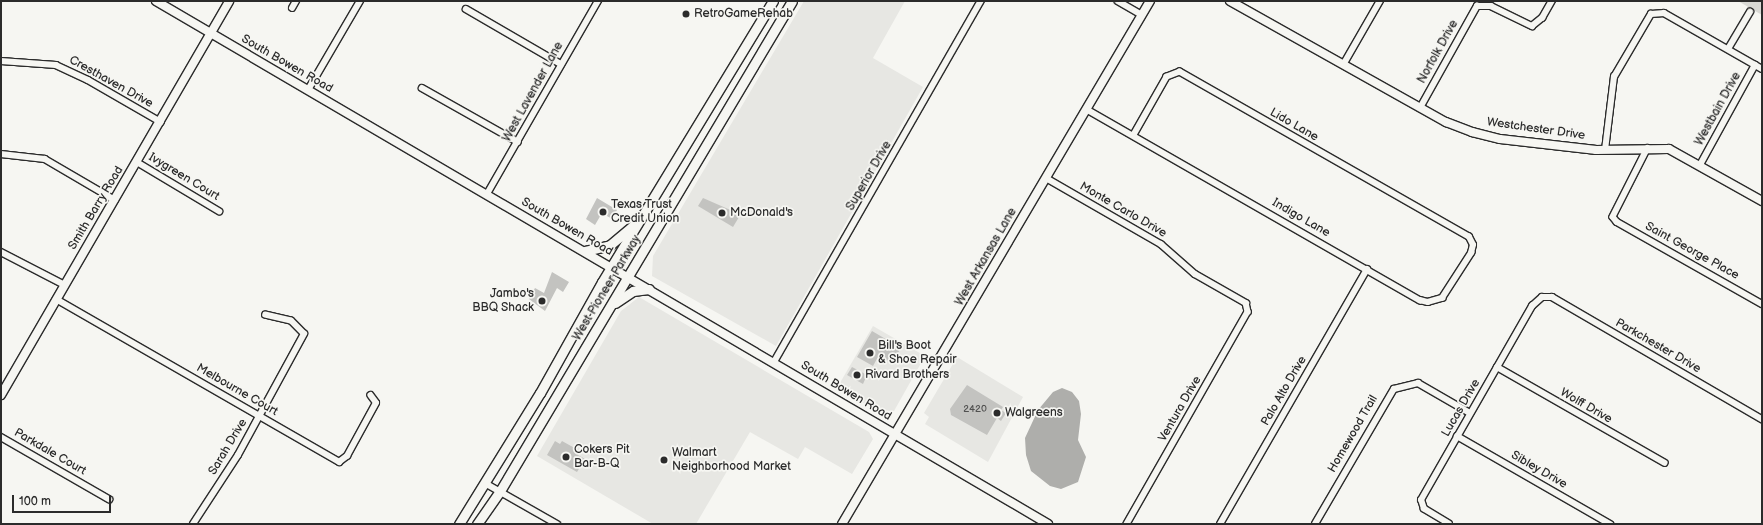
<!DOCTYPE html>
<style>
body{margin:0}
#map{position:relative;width:1763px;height:525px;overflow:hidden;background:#f6f6f2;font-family:"Balsamiq Sans",sans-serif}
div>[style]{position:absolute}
.built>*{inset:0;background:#e7e7e3}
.green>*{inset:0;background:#d9d9d5}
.water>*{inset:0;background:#aeaeab}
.building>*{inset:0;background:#c3c3c0}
.roads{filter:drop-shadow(1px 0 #2b2b2b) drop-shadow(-1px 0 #2b2b2b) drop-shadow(0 1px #2b2b2b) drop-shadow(0 -1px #2b2b2b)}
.street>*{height:5.5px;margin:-2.75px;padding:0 2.75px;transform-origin:2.75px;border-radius:2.75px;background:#f6f6f2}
.secondary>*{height:8px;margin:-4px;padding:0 4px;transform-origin:4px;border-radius:4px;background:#f6f6f2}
.primary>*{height:9px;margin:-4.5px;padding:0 4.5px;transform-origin:4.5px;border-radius:4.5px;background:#f6f6f2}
.dots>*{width:11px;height:11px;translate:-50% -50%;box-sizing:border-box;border:2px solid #f6f6f2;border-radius:50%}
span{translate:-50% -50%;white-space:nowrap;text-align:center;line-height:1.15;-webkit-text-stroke:3.5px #f6f6f2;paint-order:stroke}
.number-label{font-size:10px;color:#515150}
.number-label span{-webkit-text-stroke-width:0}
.poi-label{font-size:12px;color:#2b2b2b}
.left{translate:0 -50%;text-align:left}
.right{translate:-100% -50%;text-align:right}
.street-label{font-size:12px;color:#2b2b2b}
.frame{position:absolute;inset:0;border:2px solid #2b2b2b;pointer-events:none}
.scale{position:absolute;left:12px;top:495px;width:99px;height:18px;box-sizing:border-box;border:2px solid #2b2b2b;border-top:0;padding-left:5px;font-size:12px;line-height:14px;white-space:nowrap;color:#2b2b2b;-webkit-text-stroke:3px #f6f6f2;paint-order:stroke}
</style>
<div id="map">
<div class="built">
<div style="clip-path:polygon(804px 1px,905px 1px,873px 58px,923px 87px,776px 346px,652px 276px,653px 256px)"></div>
<div style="clip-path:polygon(639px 297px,869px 432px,873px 439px,852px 474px,805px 447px,798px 459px,750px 432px,696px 524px,653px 524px,537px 456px,621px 311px)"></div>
<div style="clip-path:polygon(873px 326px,925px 356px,894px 411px,883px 414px,837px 388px)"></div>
<div style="clip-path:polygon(957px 357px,1023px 397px,988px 462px,925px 424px,929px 417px,924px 413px)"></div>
</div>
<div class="green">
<div style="clip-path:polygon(1738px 1px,1762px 1px,1762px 15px)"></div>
</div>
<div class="water">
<div style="clip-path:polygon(1062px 388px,1072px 392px,1079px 401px,1081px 414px,1078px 440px,1086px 457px,1078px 482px,1061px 489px,1050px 486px,1031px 471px,1026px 455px,1025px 438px,1038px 410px,1053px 392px)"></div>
</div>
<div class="building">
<div style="clip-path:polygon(597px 198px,617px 210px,612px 219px,602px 213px,595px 225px,586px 219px)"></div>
<div style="clip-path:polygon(703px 198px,735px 212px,739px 217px,733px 227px,698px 206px)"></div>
<div style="clip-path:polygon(552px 272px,569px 282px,563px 292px,557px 288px,545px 311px,529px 299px,535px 288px,544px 293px)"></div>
<div style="clip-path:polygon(872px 331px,901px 348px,892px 363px,879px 355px,873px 366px,857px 357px)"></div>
<div style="clip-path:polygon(852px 367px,867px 375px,863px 384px,847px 375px)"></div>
<div style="clip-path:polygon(967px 385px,1003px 407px,1001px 410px,1006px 413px,1001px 421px,997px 418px,987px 435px,951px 415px,950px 409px)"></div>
<div style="clip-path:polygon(555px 441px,560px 444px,562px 441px,580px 451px,578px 455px,585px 459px,577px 472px,547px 455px)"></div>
</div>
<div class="roads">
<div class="street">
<div style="left:1118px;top:1px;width:28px;rotate:30deg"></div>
<div style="left:292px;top:8px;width:8px;rotate:-60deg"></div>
<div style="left:466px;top:9px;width:110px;rotate:30.1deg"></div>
<div style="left:1728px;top:49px;width:43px;rotate:-59.3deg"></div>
<div style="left:1px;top:61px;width:55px;rotate:4.2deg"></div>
<div style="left:56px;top:65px;width:35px;rotate:25deg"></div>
<div style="left:88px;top:80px;width:84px;rotate:29.9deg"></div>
<div style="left:1343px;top:65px;width:74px;rotate:-60deg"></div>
<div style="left:422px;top:88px;width:110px;rotate:29.4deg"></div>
<div style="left:308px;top:90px;width:103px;rotate:-59.7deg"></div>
<div style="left:1420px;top:108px;width:117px;rotate:-60.8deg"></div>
<div style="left:1477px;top:6px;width:14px"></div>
<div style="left:1491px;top:6px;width:46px;rotate:26deg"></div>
<div style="left:1532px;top:26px;width:13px;rotate:-39deg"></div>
<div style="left:1542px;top:18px;width:20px;rotate:-60deg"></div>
<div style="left:1086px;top:109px;width:385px;rotate:29.8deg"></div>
<div style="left:1420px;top:300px;width:8px;rotate:14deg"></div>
<div style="left:1428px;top:302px;width:15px;rotate:-16deg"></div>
<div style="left:1442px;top:298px;width:54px;rotate:-57.2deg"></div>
<div style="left:1471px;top:253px;width:8px;rotate:-76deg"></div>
<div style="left:1473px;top:245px;width:9px;rotate:-117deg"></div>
<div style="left:1469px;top:237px;width:333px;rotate:-150.3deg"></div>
<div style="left:1180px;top:72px;width:14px;rotate:159deg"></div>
<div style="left:1167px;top:77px;width:67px;rotate:119.6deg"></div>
<div style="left:1648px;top:148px;width:77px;rotate:116.9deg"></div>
<div style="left:1613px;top:217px;width:6px;rotate:51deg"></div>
<div style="left:1617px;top:222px;width:167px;rotate:29.5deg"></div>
<div style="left:1605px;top:150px;width:74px;rotate:-83deg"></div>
<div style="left:1614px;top:77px;width:73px;rotate:-59.6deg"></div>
<div style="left:1651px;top:14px;width:13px;rotate:-4deg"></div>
<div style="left:1664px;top:13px;width:113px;rotate:29.7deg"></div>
<div style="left:1px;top:154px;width:44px;rotate:6.5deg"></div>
<div style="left:45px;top:159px;width:81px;rotate:30.4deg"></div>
<div style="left:137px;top:162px;width:96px;rotate:30.9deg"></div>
<div style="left:1700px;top:165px;width:114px;rotate:-61.2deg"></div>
<div style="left:1046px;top:178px;width:133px;rotate:29.9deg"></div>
<div style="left:1161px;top:244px;width:45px;rotate:41.4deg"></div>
<div style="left:1195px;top:274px;width:59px;rotate:29.6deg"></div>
<div style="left:1246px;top:303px;width:9px;rotate:77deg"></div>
<div style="left:1248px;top:312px;width:244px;rotate:119.7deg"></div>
<div style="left:487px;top:194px;width:223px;rotate:-60.1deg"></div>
<div style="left:1px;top:252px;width:72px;rotate:27.3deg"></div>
<div style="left:56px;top:299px;width:327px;rotate:29.9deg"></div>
<div style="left:339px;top:462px;width:10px;rotate:-37deg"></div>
<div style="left:347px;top:456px;width:60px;rotate:-61.3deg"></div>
<div style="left:376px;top:403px;width:9px;rotate:-126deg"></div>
<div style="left:774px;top:362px;width:416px;rotate:-60.2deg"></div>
<div style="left:1497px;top:367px;width:193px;rotate:29.7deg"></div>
<div style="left:1457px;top:436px;width:177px;rotate:29.9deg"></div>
<div style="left:1px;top:437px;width:125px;rotate:29.9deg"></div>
<div style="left:485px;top:483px;width:83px;rotate:29.7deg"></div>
<div style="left:193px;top:524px;width:82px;rotate:-56.9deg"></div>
<div style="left:238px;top:455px;width:138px;rotate:-61.4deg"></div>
<div style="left:304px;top:334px;width:18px;rotate:-135deg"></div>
<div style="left:291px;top:321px;width:26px;rotate:-167deg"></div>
<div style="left:1220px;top:524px;width:294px;rotate:-60deg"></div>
<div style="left:1315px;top:524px;width:156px;rotate:-59.7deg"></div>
<div style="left:1394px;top:389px;width:25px;rotate:-14deg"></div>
<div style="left:1418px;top:383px;width:60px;rotate:30deg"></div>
<div style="left:1449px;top:524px;width:29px;rotate:-149deg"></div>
<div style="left:1424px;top:509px;width:9px;rotate:-108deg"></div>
<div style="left:1421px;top:500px;width:224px;rotate:-60.2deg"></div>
<div style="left:1532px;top:306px;width:13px;rotate:-42deg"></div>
<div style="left:1542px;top:297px;width:10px"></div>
<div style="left:1552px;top:297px;width:243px;rotate:30.2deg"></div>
</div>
<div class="secondary">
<div style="left:156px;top:1px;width:1034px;rotate:30.38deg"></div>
<div style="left:1230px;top:1px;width:248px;rotate:29.3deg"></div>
<div style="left:1446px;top:122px;width:28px;rotate:21deg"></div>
<div style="left:1472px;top:132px;width:29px;rotate:14deg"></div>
<div style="left:1500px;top:139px;width:97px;rotate:6.5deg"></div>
<div style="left:1596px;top:150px;width:73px;rotate:-0.8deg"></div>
<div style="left:1669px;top:149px;width:107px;rotate:29.2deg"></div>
<div style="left:1px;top:395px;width:455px;rotate:-59.9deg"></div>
<div style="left:842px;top:524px;width:607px;rotate:-59.51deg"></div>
</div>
<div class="primary">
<div style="left:585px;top:251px;width:26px;rotate:-13deg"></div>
<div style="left:610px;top:245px;width:33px;rotate:-40deg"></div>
<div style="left:615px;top:303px;width:22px;rotate:-34deg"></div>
<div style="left:633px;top:291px;width:16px;rotate:-7deg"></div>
<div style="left:459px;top:524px;width:154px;rotate:-58.3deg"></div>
<div style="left:540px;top:393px;width:127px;rotate:-60.8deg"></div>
<div style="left:602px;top:282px;width:329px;rotate:-58.7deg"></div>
<div style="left:477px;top:524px;width:40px;rotate:-55.1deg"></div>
<div style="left:500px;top:491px;width:570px;rotate:-59.21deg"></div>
</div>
</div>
<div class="dots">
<div style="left:686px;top:14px;background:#2b2b2b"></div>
<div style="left:603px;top:212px;background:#2b2b2b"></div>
<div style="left:722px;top:213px;background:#2b2b2b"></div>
<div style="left:542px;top:301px;background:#2b2b2b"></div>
<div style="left:870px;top:353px;background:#2b2b2b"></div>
<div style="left:857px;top:375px;background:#2b2b2b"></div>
<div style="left:997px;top:413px;background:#2b2b2b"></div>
<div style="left:566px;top:457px;background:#2b2b2b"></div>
<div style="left:664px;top:460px;background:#2b2b2b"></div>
</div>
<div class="number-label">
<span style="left:975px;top:410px">2420</span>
</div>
<div class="poi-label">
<span class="left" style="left:694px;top:14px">RetroGameRehab</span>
<span class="left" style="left:611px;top:212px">Texas Trust<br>Credit Union</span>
<span class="left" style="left:730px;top:213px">McDonald's</span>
<span class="right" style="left:534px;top:301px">Jambo's<br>BBQ Shack</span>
<span class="left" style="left:878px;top:353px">Bill's Boot<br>&amp; Shoe Repair</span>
<span class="left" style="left:865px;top:375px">Rivard Brothers</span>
<span class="left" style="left:1005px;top:413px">Walgreens</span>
<span class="left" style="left:574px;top:457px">Cokers Pit<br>Bar-B-Q</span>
<span class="left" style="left:672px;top:460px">Walmart<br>Neighborhood Market</span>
</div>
<div class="street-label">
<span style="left:1438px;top:52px;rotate:-61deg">Norfolk Drive</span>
<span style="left:287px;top:64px;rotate:30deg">South Bowen Road</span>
<span style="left:111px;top:82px;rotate:29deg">Cresthaven Drive</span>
<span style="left:533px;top:92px;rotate:-61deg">West Lavender Lane</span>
<span style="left:1718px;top:109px;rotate:-61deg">Westbain Drive</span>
<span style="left:1294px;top:125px;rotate:30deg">Lido Lane</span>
<span style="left:1536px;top:129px;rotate:8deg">Westchester Drive</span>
<span style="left:869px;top:176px;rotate:-60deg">Superior Drive</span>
<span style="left:184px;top:177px;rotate:31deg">Ivygreen Court</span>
<span style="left:96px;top:208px;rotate:-59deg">Smith Barry Road</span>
<span style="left:1123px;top:210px;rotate:30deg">Monte Carlo Drive</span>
<span style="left:1301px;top:218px;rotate:30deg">Indigo Lane</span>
<span style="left:567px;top:227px;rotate:30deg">South Bowen Road</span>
<span style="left:1692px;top:251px;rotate:29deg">Saint George Place</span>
<span style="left:986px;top:257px;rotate:-60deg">West Arkansas Lane</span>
<span style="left:607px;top:288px;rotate:-59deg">West Pioneer Parkway</span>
<span style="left:1658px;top:346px;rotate:30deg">Parkchester Drive</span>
<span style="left:237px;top:390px;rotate:30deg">Melbourne Court</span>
<span style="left:846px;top:391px;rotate:31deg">South Bowen Road</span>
<span style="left:1284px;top:391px;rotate:-60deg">Palo Alto Drive</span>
<span style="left:1586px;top:406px;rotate:30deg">Wolff Drive</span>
<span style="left:1461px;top:408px;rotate:-60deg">Lucas Drive</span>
<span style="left:1180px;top:409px;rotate:-60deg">Ventura Drive</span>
<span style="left:1353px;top:434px;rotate:-60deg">Homewood Trail</span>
<span style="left:228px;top:447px;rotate:-59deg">Sarah Drive</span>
<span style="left:50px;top:452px;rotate:30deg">Parkdale Court</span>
<span style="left:1539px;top:470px;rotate:30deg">Sibley Drive</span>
</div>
<div class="frame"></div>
<div class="scale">100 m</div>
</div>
